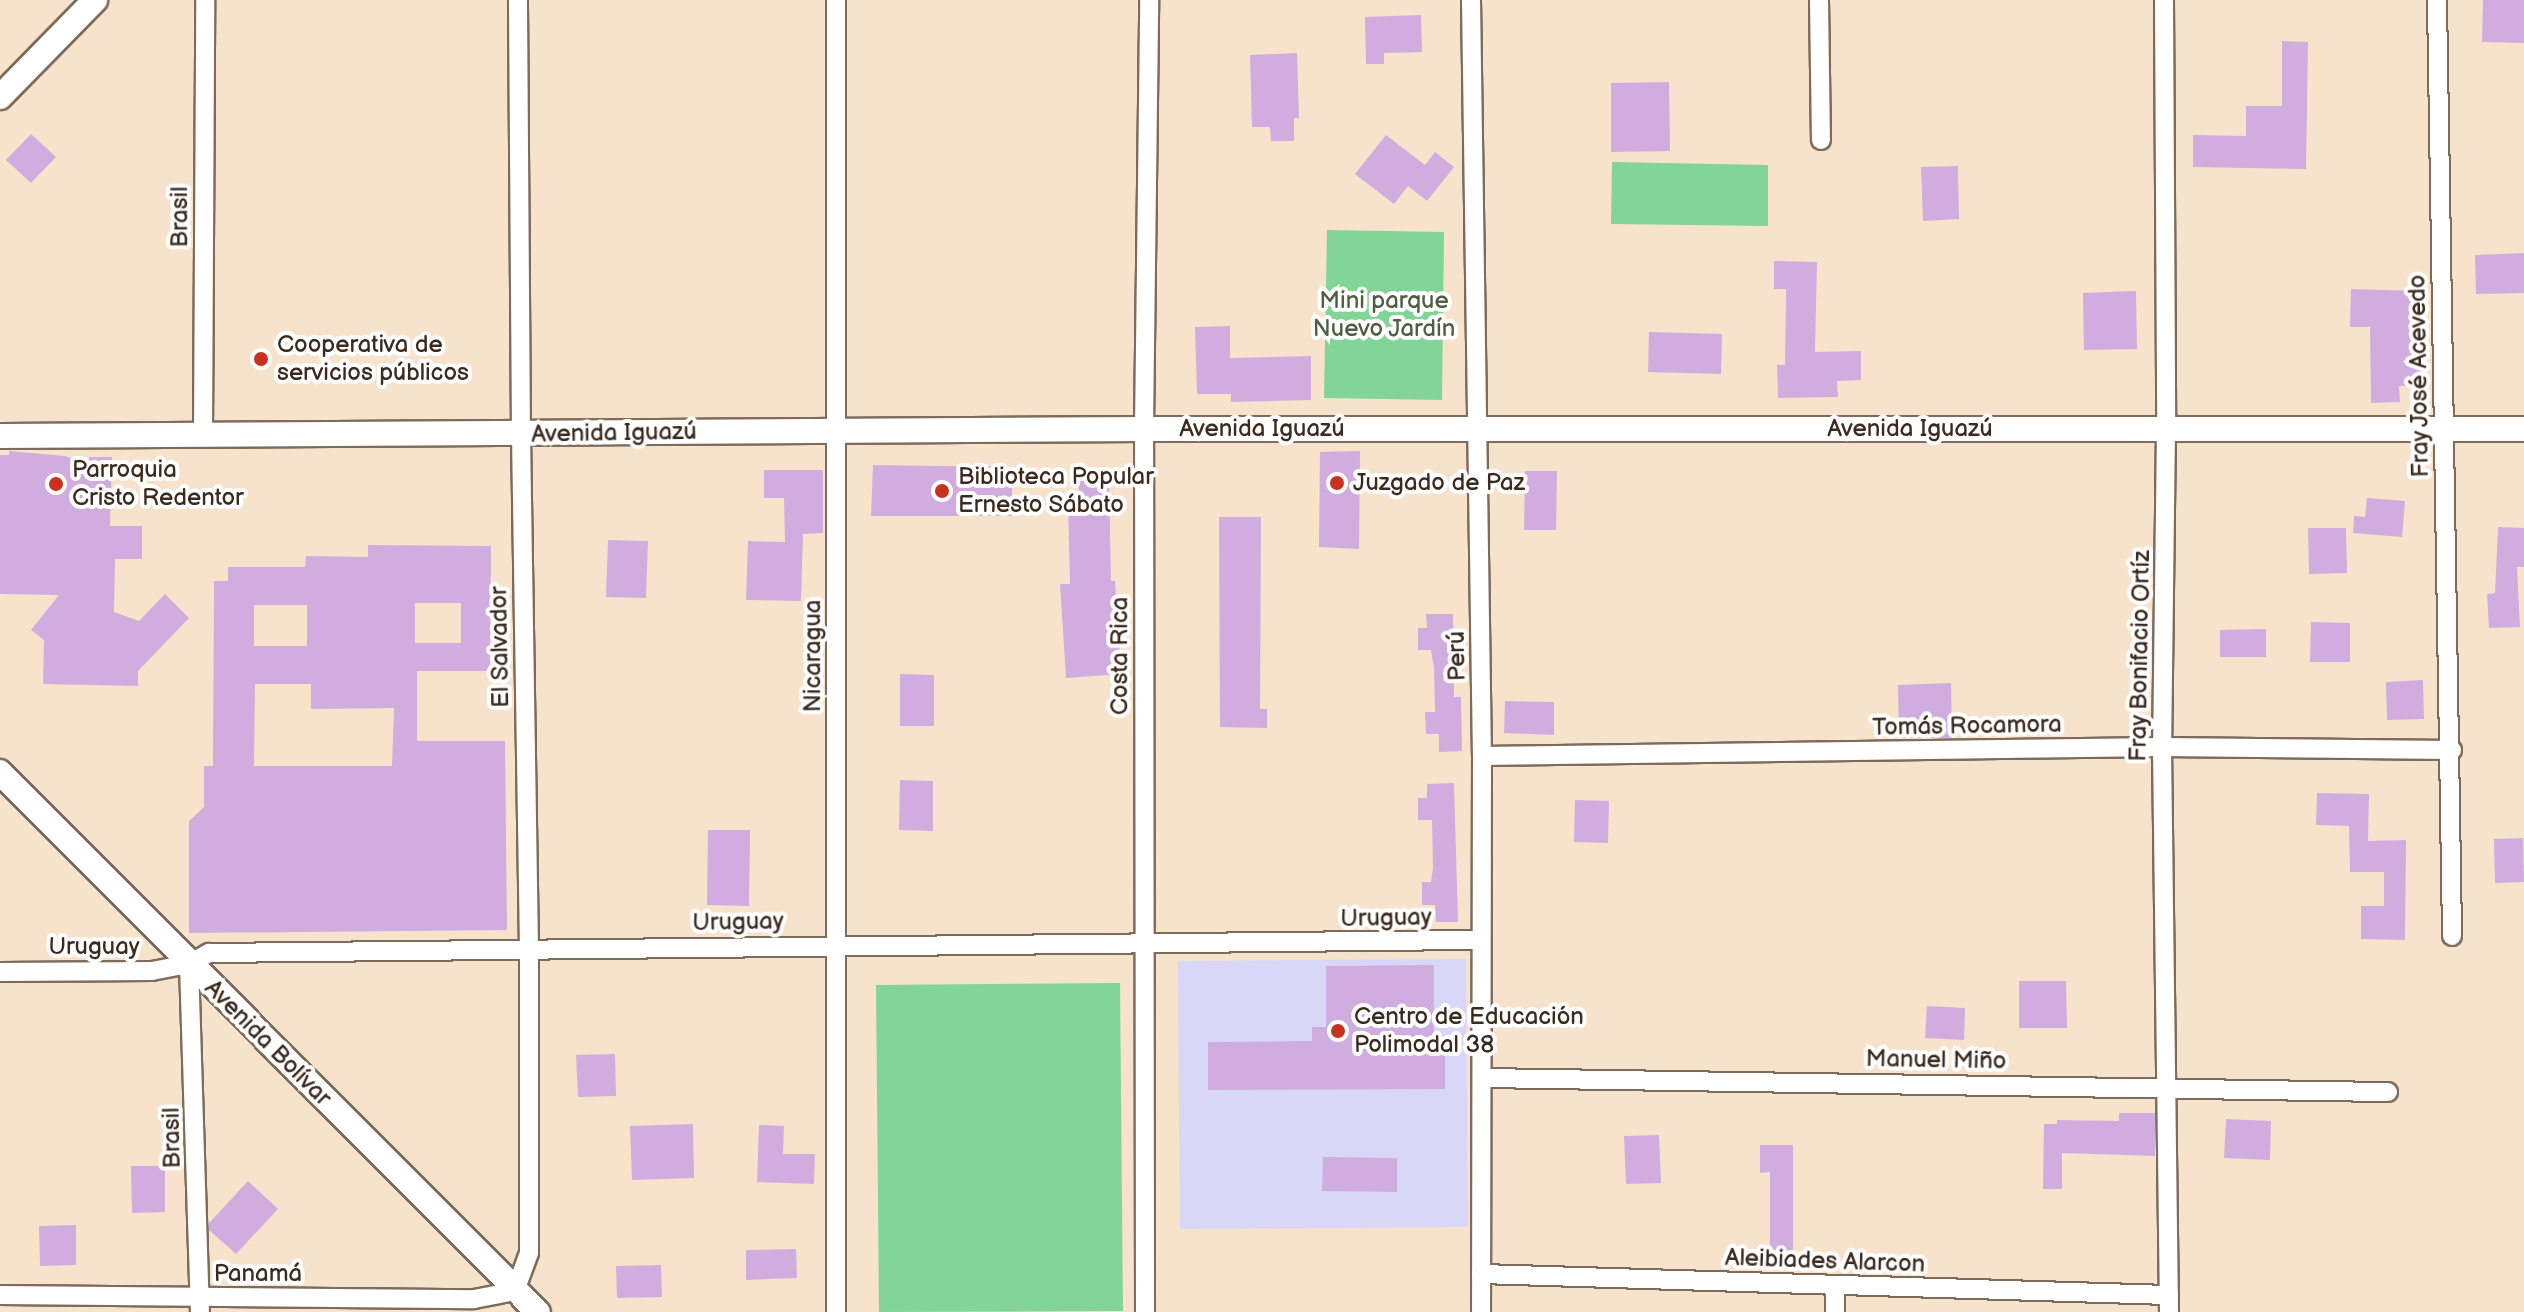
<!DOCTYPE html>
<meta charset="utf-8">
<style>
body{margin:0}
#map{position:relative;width:2524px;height:1312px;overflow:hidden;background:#f7e3cc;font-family:"Balsamiq Sans",sans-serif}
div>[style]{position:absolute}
.built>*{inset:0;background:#d8d7f8}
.green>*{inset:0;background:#82d596}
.building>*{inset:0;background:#d0adde}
.roads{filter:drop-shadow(2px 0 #7d6b5b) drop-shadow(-2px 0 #7d6b5b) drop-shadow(0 2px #7d6b5b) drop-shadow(0 -2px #7d6b5b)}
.street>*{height:18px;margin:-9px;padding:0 9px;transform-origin:9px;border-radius:9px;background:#fff}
.secondary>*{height:24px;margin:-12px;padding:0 12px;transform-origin:12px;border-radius:12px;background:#fff}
.dots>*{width:22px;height:22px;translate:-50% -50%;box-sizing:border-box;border:4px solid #fff;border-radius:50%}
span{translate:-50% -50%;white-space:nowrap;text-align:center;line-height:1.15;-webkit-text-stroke:8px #fff;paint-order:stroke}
.street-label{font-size:24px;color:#3b2a1e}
.park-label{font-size:24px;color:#505d42}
.poi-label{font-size:24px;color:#3b2a1e}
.left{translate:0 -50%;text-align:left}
</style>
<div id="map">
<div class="built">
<div style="clip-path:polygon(1466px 959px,1468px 1227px,1180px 1229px,1178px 961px)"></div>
</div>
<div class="green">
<div style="clip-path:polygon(1612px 162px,1768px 165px,1768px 226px,1611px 224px)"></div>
<div style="clip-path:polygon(1327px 230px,1444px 232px,1442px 400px,1324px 398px)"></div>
<div style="clip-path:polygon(1120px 983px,1123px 1311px,879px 1312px,876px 985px)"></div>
</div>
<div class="building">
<div style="clip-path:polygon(2483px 0,2524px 0,2524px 43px,2482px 42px)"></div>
<div style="clip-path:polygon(1421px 15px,1422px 52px,1384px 53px,1384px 64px,1366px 64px,1365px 17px)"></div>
<div style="clip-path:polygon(2282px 41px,2308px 42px,2306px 169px,2193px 167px,2193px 135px,2246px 136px,2246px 106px,2282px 106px)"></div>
<div style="clip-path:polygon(1297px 53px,1299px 118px,1294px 118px,1294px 141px,1271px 141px,1270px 127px,1252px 127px,1250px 55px)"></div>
<div style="clip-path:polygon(1669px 82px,1670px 151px,1611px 152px,1611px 83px)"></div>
<div style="clip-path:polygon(31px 134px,56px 157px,31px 183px,6px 160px)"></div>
<div style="clip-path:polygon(1386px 135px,1425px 165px,1435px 152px,1454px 167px,1427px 201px,1408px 186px,1394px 204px,1355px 174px)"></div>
<div style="clip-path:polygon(1958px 166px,1959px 219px,1923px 221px,1921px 167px)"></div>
<div style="clip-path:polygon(2524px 253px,2524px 293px,2476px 294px,2475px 255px)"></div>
<div style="clip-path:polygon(1774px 261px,1817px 262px,1815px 352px,1861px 351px,1861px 380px,1837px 381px,1838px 397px,1778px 398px,1777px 365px,1785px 365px,1786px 289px,1774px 289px)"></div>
<div style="clip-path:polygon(2351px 289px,2417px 291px,2417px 343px,2422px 343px,2423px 385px,2399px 386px,2400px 402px,2371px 403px,2370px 327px,2350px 327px)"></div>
<div style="clip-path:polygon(2136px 291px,2137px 349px,2084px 350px,2083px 293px)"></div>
<div style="clip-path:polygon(1230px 326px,1230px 358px,1311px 356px,1311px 400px,1231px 402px,1231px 394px,1197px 394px,1195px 327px)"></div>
<div style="clip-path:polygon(1649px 332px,1722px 334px,1721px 374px,1648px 372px)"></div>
<div style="clip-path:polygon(9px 451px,65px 456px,89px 465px,89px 457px,112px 457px,110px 526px,142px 526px,142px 559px,115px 559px,114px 612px,139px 621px,165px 594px,189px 618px,138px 671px,138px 686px,43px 684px,44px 640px,31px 630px,59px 595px,0 594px,0 455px,9px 455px)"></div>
<div style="clip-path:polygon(1360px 451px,1359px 549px,1319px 547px,1320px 452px)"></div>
<div style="clip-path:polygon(873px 465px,1012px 467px,1012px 516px,871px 516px)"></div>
<div style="clip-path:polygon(764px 470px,823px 470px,823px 533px,803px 534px,801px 601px,746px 600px,748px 541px,785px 542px,784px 498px,764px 498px)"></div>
<div style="clip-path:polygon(1525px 471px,1557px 471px,1556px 530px,1524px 530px)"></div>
<div style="clip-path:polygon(1109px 478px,1111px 581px,1115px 581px,1121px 674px,1066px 678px,1060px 584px,1070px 584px,1068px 500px,1079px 500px,1079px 479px)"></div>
<div style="clip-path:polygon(2367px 498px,2405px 501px,2402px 537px,2353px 533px,2354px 516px,2365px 517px)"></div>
<div style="clip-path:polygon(1219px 517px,1261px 517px,1260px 709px,1267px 709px,1267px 728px,1220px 727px)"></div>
<div style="clip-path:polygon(2498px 527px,2524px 528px,2524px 567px,2517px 567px,2520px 627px,2489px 628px,2487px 594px,2495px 593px)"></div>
<div style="clip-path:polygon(2308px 528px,2346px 528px,2347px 573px,2309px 574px)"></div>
<div style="clip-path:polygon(608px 540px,648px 541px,646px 598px,606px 597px)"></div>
<div style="clip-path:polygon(evenodd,368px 545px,491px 546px,490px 671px,417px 671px,417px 741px,505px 741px,507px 930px,189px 933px,189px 821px,204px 807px,204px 766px,213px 766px,214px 581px,228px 581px,228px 567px,305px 567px,306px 556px,368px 557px,368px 545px,415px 603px,461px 603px,461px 643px,415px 643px,415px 603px,368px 545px,254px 605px,307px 605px,307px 646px,254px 646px,254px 605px,368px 545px,255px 684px,311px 684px,311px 709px,394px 708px,392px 766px,254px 766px,255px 684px)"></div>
<div style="clip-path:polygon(1426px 614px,1453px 614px,1454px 697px,1461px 697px,1462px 751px,1439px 752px,1439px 734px,1426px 734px,1425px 712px,1435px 712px,1434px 668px,1431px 650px,1418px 650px,1418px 628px,1427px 628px)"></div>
<div style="clip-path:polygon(2311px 622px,2350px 623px,2350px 662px,2310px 662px)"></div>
<div style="clip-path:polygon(2266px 629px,2266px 657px,2220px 657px,2220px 630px)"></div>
<div style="clip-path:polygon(900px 674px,934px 675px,934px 726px,900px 726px)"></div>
<div style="clip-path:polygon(2423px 680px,2424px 719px,2387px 720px,2386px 682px)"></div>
<div style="clip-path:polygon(1951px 683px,1952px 738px,1899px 738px,1898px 685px)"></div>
<div style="clip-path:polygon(1505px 701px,1554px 702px,1554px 735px,1504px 733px)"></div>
<div style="clip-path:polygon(900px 780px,933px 781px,933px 831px,899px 830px)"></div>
<div style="clip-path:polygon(1454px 783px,1458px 922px,1436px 922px,1435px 905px,1422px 905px,1422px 882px,1431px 882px,1433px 868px,1432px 820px,1418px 820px,1418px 798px,1427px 798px,1427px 784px)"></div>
<div style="clip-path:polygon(2317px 793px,2369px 794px,2368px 841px,2406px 840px,2405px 940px,2361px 939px,2361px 906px,2384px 906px,2384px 872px,2350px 872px,2349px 826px,2316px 825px)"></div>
<div style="clip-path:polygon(1575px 800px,1609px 801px,1608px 843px,1574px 842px)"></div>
<div style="clip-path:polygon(708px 830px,750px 830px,749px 906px,707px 905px)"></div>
<div style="clip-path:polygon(2523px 838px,2524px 882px,2495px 883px,2494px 839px)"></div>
<div style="clip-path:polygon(1434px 965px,1434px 1035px,1445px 1035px,1445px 1089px,1208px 1090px,1208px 1042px,1312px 1041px,1312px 1027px,1326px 1027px,1326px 966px)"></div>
<div style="clip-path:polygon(2019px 981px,2066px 981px,2067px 1028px,2019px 1028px)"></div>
<div style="clip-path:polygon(1927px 1006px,1965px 1008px,1964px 1040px,1925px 1038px)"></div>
<div style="clip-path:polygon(615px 1054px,616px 1096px,578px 1097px,576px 1055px)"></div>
<div style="clip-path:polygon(2119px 1113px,2155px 1113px,2155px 1156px,2062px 1153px,2062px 1189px,2043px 1189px,2044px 1124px,2057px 1124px,2057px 1120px,2119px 1121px)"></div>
<div style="clip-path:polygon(2226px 1119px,2271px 1121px,2270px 1160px,2224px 1158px)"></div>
<div style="clip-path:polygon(693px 1124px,694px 1178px,632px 1180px,630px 1126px)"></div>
<div style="clip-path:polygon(759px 1125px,784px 1126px,783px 1154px,815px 1154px,814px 1184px,757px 1182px)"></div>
<div style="clip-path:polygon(1659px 1135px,1661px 1183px,1626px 1184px,1624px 1136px)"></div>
<div style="clip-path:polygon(1760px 1145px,1793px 1145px,1793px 1266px,1770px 1266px,1770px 1172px,1760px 1173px)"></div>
<div style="clip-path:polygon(1323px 1157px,1397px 1158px,1397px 1192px,1322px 1191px)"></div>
<div style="clip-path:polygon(131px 1166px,165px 1166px,165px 1212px,132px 1213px)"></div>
<div style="clip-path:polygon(248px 1181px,278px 1209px,236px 1254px,209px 1230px,209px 1223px)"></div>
<div style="clip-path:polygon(76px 1225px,76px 1265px,40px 1266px,39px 1226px)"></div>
<div style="clip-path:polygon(796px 1249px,797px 1278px,746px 1280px,746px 1250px)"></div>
<div style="clip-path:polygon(661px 1265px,662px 1297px,617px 1298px,616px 1266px)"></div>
</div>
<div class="roads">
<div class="street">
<div style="left:1471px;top:0;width:756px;rotate:89.17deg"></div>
<div style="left:1482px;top:756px;width:556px;rotate:90.1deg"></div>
<div style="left:1819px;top:0;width:140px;rotate:89.2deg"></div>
<div style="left:2164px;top:0;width:428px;rotate:89.7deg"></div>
<div style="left:2166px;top:428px;width:319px;rotate:90.7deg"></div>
<div style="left:2162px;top:747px;width:565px;rotate:89.29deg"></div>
<div style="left:2437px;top:0;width:936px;rotate:89.08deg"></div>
<div style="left:203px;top:435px;width:435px;rotate:-89.7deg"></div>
<div style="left:1482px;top:756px;width:680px;rotate:-0.76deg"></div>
<div style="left:2162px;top:747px;width:290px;rotate:0.6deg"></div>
<div style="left:189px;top:964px;width:348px;rotate:88.2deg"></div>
<div style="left:0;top:972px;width:152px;rotate:-0.4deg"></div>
<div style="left:152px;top:971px;width:38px;rotate:-11deg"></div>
<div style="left:189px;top:964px;width:23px;rotate:-29deg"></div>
<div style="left:209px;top:953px;width:1272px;rotate:-0.59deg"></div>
<div style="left:1483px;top:1078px;width:905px;rotate:0.89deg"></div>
<div style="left:1481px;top:1274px;width:688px;rotate:1.75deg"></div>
<div style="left:1835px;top:1285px;width:27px;rotate:90deg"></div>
<div style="left:0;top:1295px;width:474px;rotate:0.5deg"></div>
<div style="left:474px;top:1299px;width:42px;rotate:-11deg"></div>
<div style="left:515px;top:1291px;width:40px;rotate:-69.8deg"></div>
<div style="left:529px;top:1253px;width:304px;rotate:-90deg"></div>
<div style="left:529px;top:949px;width:515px;rotate:-90.89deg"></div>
<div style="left:521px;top:434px;width:434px;rotate:-90.4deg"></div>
<div style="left:836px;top:1312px;width:1312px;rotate:-90deg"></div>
<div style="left:1145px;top:1312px;width:883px;rotate:-90.06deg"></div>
<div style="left:1144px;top:429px;width:429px;rotate:-89.3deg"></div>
</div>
<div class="secondary">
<div style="left:0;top:97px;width:136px;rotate:-45.6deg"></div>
<div style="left:0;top:436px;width:1144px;rotate:-0.35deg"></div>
<div style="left:1144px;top:429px;width:1380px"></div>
<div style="left:0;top:772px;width:762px;rotate:45.11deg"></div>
</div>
</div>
<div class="dots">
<div style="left:261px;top:359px;background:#c8321e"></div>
<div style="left:1337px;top:483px;background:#c8321e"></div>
<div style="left:56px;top:484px;background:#c8321e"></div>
<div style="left:942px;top:491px;background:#c8321e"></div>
<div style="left:1338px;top:1031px;background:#c8321e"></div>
</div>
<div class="street-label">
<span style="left:180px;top:217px;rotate:-90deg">Brasil</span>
<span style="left:2419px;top:376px;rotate:-91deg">Fray José Acevedo</span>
<span style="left:1262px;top:429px">Avenida Iguazú</span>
<span style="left:1910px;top:429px">Avenida Iguazú</span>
<span style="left:614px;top:433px;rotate:-1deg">Avenida Iguazú</span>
<span style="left:500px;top:647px;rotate:-91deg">El Salvador</span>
<span style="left:813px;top:656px;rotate:-90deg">Nicaragua</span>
<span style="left:1120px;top:656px;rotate:-90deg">Costa Rica</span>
<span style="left:1457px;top:656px;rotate:-91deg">Perú</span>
<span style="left:2140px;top:656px;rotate:-89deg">Fray Bonifacio Ortíz</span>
<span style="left:1967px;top:726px;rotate:-1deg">Tomás Rocamora</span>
<span style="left:1386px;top:918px;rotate:-1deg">Uruguay</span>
<span style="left:738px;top:922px;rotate:-1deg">Uruguay</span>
<span style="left:94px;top:947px">Uruguay</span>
<span style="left:268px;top:1043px;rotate:45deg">Avenida Bolívar</span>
<span style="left:1936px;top:1060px;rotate:1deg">Manuel Miño</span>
<span style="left:172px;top:1138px;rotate:-91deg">Brasil</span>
<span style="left:1825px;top:1261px;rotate:2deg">Aleibiades Alarcon</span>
<span style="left:258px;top:1274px">Panamá</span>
</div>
<div class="park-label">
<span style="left:1384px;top:315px">Mini parque<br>Nuevo Jardín</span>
</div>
<div class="poi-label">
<span class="left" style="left:277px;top:359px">Cooperativa de<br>servicios públicos</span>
<span class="left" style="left:72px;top:484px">Parroquia<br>Cristo Redentor</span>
<span class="left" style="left:958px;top:491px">Biblioteca Popular<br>Ernesto Sábato</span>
<span class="left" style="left:1353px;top:483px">Juzgado de Paz</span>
<span class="left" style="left:1354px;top:1031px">Centro de Educación<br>Polimodal 38</span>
</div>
</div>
